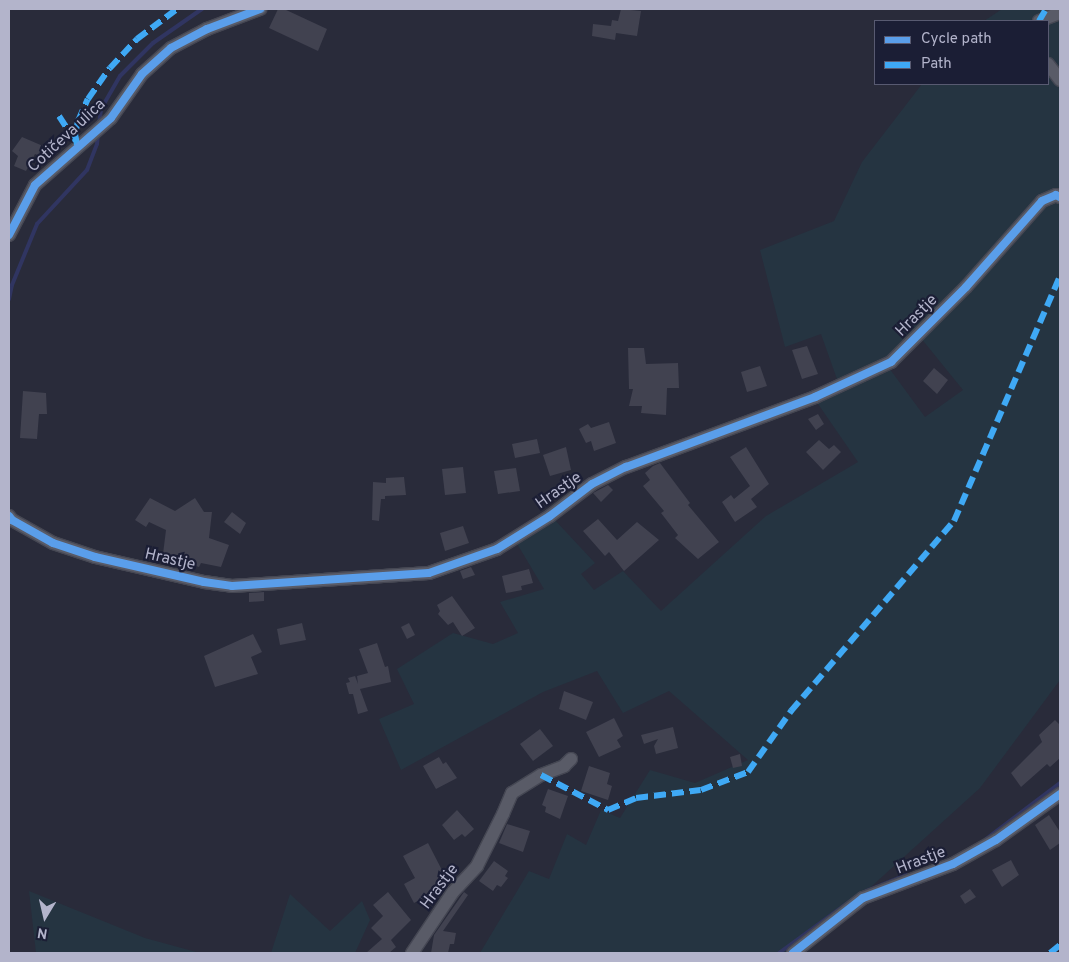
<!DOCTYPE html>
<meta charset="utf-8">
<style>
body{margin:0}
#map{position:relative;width:1069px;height:962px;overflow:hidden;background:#292b3a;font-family:Overpass,sans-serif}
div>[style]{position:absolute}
.green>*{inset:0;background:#253441}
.stream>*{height:4px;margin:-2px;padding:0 2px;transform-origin:2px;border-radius:2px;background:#303561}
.building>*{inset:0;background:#414250}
.roads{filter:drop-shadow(1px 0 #454753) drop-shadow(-1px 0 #454753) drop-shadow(0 1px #454753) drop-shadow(0 -1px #454753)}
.minor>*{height:12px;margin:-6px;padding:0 6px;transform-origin:6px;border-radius:6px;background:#595b67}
.quiet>*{height:6px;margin-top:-3px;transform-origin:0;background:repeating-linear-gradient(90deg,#3fa9f5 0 12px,transparent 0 18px)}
.cycleway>*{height:8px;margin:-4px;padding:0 4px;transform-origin:4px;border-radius:4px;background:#5a9eea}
span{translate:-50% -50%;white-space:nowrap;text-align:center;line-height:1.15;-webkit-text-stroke:4.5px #1b1e35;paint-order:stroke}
.street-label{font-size:16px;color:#b3b4cb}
.frame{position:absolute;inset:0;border:10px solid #b3b4cb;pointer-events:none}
.legend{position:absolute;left:874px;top:20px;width:175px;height:65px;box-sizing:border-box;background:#1b1e35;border:1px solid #585a71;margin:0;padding:6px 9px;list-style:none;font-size:15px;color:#b3b4cb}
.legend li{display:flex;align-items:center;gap:10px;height:25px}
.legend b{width:25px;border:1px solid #585a71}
.north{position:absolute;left:20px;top:892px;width:50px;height:50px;-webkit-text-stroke:4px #1b1e35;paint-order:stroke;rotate:189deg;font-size:14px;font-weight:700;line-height:20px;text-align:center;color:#b3b4cb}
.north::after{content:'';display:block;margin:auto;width:18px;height:22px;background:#b3b4cb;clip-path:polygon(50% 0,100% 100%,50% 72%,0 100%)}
</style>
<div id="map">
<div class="green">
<div style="clip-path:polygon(1002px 9px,1060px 9px,1060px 680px,980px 788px,798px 953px,480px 953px,529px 871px,549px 879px,567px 834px,586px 845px,601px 810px,620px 818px,650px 770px,695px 783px,748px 760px,669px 691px,623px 713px,597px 671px,543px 692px,401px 770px,379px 719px,414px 704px,397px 669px,453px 633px,493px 644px,518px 633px,500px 602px,544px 589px,516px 542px,553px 518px,595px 563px,581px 574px,594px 590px,623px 571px,661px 611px,766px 516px,858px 462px,816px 401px,889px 368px,925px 417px,963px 390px,916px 332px,890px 358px,838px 382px,821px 334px,785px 347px,760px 250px,834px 221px,862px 162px,922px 84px,1048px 84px,1048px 21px,984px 21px)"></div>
<div style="clip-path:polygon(29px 891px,145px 938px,200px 953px,36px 953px)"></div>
<div style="clip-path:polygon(290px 894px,330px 931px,362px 901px,370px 920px,355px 953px,271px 953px)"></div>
</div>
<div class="stream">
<div style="left:99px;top:124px;width:15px;rotate:-82deg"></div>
<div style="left:101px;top:109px;width:38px;rotate:-60deg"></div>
<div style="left:120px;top:76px;width:47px;rotate:-45deg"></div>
<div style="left:153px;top:43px;width:60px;rotate:-34.8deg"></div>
<div style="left:9px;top:299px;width:14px;rotate:-78deg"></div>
<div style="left:12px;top:285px;width:66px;rotate:-67.7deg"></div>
<div style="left:37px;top:224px;width:74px;rotate:-47.2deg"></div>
<div style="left:87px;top:170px;width:28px;rotate:-69deg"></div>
<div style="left:97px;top:144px;width:10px;rotate:-84deg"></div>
<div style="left:986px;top:839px;width:93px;rotate:-37.1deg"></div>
<div style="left:866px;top:891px;width:43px;rotate:-21.8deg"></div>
<div style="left:779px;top:953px;width:100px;rotate:-36.1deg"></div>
</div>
<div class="building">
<div style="clip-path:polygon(278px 9px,284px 9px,327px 29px,318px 51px,269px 28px)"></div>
<div style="clip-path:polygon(621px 9px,641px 11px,637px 36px,616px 33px,615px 40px,592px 36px,593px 24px,611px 26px,612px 20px,618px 21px)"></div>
<div style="clip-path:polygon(22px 137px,43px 146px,40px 156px,35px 154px,26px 171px,14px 166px,18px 156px,12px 151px)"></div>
<div style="clip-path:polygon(807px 346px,818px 374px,802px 379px,792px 350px)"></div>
<div style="clip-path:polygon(628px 348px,644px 348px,646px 364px,678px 363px,679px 388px,667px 388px,666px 415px,641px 413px,642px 406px,629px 406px,633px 389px,629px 389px)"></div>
<div style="clip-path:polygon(760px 366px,767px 386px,747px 392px,741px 372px)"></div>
<div style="clip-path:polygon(934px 368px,948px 380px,937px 394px,923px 381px)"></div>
<div style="clip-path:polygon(23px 391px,46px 393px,47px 414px,39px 414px,37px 439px,20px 438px)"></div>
<div style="clip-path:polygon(818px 414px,824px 424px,816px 430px,808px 419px)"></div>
<div style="clip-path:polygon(609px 422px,616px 443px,594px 451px,591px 441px,586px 443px,579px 429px,588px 424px,591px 428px)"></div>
<div style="clip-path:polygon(537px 439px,540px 453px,515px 458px,512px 444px)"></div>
<div style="clip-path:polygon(819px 440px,829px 449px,834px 445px,841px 452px,823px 470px,806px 452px)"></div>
<div style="clip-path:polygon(566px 447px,571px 470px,550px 476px,543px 455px)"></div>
<div style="clip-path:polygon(746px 447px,769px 484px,751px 499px,757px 507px,735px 522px,722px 502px,731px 495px,734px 499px,750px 486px,730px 457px)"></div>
<div style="clip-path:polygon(660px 463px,690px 503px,688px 505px,719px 542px,698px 559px,675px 538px,678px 535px,661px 513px,664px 511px,643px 486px,650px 480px,645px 473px,653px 466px)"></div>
<div style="clip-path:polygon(463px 467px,466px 493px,445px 495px,442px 469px)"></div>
<div style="clip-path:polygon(516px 468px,520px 491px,498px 494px,494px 471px)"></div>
<div style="clip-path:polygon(404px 477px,406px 495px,385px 496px,385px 499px,381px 499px,379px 521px,372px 520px,373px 482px,386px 483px,386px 478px)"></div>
<div style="clip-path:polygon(608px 485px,613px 490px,601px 502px,593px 493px)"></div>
<div style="clip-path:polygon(150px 498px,175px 511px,195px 498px,204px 512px,212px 512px,209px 538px,229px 545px,221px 567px,201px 563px,199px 567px,184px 562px,183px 566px,162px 562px,166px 530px,149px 522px,146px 527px,135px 520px)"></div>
<div style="clip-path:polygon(232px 512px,246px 523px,240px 534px,224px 522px)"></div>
<div style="clip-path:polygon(598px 519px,617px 540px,637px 522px,659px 540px,624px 571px,609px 552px,605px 556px,583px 531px)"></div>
<div style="clip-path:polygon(463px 526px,469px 543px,445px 551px,440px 533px)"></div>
<div style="clip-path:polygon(471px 567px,475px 575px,463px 579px,460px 571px)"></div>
<div style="clip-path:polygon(529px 569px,533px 583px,521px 586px,522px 590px,506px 593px,502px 576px)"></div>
<div style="clip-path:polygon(264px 592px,264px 601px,249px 602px,249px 593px)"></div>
<div style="clip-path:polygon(452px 596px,475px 628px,462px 636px,453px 622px,448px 625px,438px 614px,440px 611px,437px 605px)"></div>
<div style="clip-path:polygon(302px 623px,306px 640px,280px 645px,277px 629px)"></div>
<div style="clip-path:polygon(409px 623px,415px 635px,407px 639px,401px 627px)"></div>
<div style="clip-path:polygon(253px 634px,262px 652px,251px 657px,258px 674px,215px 687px,204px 656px)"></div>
<div style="clip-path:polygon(377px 643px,385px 667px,388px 666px,391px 682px,360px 689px,368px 711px,358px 714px,353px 694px,349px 694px,346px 683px,350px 682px,348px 678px,355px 676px,358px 684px,357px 676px,368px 673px,359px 649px)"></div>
<div style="clip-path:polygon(564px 691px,593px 702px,586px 720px,559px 709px)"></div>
<div style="clip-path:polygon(614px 718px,623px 736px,617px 740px,621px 747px,599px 757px,586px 732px)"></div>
<div style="clip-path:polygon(1055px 720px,1060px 725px,1060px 758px,1050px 767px,1047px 764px,1021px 787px,1011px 773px,1042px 742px,1039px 735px)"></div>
<div style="clip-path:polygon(673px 727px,678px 748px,656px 754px,654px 746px,658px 739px,644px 744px,641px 735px)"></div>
<div style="clip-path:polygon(540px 729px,553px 746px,533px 761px,520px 744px)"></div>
<div style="clip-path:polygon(740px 754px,742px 766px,733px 768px,730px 757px)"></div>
<div style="clip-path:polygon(439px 757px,443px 764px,446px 762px,457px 778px,436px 789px,423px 766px)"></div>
<div style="clip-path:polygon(589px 766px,610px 773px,607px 784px,612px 786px,608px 800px,581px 791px)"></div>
<div style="clip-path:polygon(548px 789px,568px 796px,560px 819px,545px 812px,546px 807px,542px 805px)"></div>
<div style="clip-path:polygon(457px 810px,474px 829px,465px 837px,462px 834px,454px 840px,442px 825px)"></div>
<div style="clip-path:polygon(1049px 815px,1060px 832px,1060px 843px,1050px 850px,1035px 825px)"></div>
<div style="clip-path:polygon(507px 824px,530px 831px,523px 852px,499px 843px)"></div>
<div style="clip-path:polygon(428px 843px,444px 874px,439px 877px,444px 887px,414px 903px,404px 884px,415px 878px,403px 856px)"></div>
<div style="clip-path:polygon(1011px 860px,1019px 875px,1002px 887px,992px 870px)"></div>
<div style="clip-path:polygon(494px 861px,508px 871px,505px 876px,508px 878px,501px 887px,497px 885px,493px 891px,479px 881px)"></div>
<div style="clip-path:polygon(970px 889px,976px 897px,965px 904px,960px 896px)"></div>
<div style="clip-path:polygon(388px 892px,411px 920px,391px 940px,396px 947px,389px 953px,366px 953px,382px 939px,371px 928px,383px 916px,373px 905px)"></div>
<div style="clip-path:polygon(464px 892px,468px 895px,443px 931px,456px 933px,454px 944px,450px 944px,448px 953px,431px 953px,434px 935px)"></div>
</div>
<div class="roads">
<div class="minor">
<div style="left:1039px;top:21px;width:19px;rotate:-21deg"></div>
<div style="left:1048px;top:64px;width:20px;rotate:53deg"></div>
<div style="left:9px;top:235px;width:56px;rotate:-62.5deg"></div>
<div style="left:35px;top:185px;width:101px;rotate:-41.4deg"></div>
<div style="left:111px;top:118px;width:54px;rotate:-54.8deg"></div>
<div style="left:142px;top:74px;width:39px;rotate:-42deg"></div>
<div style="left:171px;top:48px;width:41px;rotate:-27.8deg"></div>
<div style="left:207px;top:29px;width:57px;rotate:-20.7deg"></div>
<div style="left:9px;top:516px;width:5px;rotate:53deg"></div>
<div style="left:12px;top:520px;width:47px;rotate:29.3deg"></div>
<div style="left:53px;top:543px;width:44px;rotate:18.4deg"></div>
<div style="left:95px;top:557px;width:112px;rotate:12.9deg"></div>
<div style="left:204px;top:582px;width:28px;rotate:8deg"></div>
<div style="left:232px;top:586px;width:197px;rotate:-3.8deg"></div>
<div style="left:429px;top:573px;width:72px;rotate:-19.4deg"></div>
<div style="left:497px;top:549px;width:62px;rotate:-31.9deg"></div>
<div style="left:550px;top:516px;width:53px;rotate:-37.3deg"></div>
<div style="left:592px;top:484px;width:38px;rotate:-27deg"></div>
<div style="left:626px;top:467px;width:202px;rotate:-20.3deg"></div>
<div style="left:815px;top:397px;width:84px;rotate:-24.7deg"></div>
<div style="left:891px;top:362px;width:106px;rotate:-45deg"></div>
<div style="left:966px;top:287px;width:115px;rotate:-48.5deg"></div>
<div style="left:1042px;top:201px;width:15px;rotate:-23deg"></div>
<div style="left:1056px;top:195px;width:4px;rotate:27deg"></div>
<div style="left:412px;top:953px;width:73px;rotate:-56.1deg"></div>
<div style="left:453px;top:892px;width:35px;rotate:-47deg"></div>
<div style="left:477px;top:866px;width:58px;rotate:-63.4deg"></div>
<div style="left:503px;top:814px;width:23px;rotate:-67deg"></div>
<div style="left:512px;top:793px;width:34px;rotate:-32deg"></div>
<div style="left:541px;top:775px;width:25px;rotate:-21deg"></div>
<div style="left:564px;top:766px;width:10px;rotate:-45deg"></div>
<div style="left:793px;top:953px;width:89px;rotate:-38.2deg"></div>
<div style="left:863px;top:898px;width:96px;rotate:-20.7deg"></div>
<div style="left:953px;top:864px;width:49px;rotate:-29.2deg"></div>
<div style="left:996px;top:840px;width:79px;rotate:-35.7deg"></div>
</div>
</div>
<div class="quiet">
<div style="left:1039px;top:21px;width:14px;rotate:-60deg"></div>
<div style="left:59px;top:116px;width:30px;rotate:57deg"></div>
<div style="left:77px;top:145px;width:11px;rotate:-100deg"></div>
<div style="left:75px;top:134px;width:13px;rotate:-77deg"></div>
<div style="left:78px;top:121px;width:24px;rotate:-66deg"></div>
<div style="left:88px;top:99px;width:38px;rotate:-55deg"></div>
<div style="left:110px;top:68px;width:40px;rotate:-47deg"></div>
<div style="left:137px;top:39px;width:50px;rotate:-36.9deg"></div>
<div style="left:541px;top:775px;width:76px;rotate:27.6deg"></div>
<div style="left:608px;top:810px;width:30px;rotate:-23deg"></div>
<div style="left:636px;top:798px;width:65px;rotate:-7deg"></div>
<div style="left:701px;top:790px;width:50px;rotate:-21deg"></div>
<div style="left:748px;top:772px;width:75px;rotate:-54.8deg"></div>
<div style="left:791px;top:711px;width:250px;rotate:-49.4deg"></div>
<div style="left:954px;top:521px;width:267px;rotate:-66.6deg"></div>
<div style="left:1050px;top:953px;width:13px;rotate:-39deg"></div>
</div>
<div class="cycleway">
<div style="left:9px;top:235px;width:56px;rotate:-62.5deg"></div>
<div style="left:35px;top:185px;width:101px;rotate:-41.4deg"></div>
<div style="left:111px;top:118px;width:54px;rotate:-54.8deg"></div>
<div style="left:142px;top:74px;width:39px;rotate:-42deg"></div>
<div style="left:171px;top:48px;width:41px;rotate:-27.8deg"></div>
<div style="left:207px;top:29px;width:57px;rotate:-20.7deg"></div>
<div style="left:9px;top:516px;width:5px;rotate:53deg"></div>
<div style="left:12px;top:520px;width:47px;rotate:29.3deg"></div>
<div style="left:53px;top:543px;width:44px;rotate:18.4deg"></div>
<div style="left:95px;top:557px;width:112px;rotate:12.9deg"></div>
<div style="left:204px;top:582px;width:28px;rotate:8deg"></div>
<div style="left:232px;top:586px;width:197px;rotate:-3.8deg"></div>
<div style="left:429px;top:573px;width:72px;rotate:-19.4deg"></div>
<div style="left:497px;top:549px;width:62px;rotate:-31.9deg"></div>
<div style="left:550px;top:516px;width:53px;rotate:-37.3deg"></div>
<div style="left:592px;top:484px;width:38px;rotate:-27deg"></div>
<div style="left:626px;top:467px;width:202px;rotate:-20.3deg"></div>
<div style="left:815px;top:397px;width:84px;rotate:-24.7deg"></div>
<div style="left:891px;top:362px;width:106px;rotate:-45deg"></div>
<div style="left:966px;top:287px;width:115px;rotate:-48.5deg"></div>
<div style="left:1042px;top:201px;width:15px;rotate:-23deg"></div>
<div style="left:1056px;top:195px;width:4px;rotate:27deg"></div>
<div style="left:793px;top:953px;width:89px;rotate:-38.2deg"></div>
<div style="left:863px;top:898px;width:96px;rotate:-20.7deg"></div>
<div style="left:953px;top:864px;width:49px;rotate:-29.2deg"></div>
<div style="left:996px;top:840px;width:79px;rotate:-35.7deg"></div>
</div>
<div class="street-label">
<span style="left:67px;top:136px;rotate:-43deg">Cotičeva ulica</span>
<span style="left:917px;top:316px;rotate:-45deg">Hrastje</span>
<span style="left:559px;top:491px;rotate:-35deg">Hrastje</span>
<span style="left:170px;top:560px;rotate:13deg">Hrastje</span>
<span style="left:921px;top:861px;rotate:-21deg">Hrastje</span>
<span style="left:440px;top:887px;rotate:-53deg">Hrastje</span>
</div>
<div class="frame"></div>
<ul class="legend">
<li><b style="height:6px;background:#5a9eea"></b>Cycle path</li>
<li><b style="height:6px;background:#3fa9f5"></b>Path</li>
</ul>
<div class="north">N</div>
</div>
